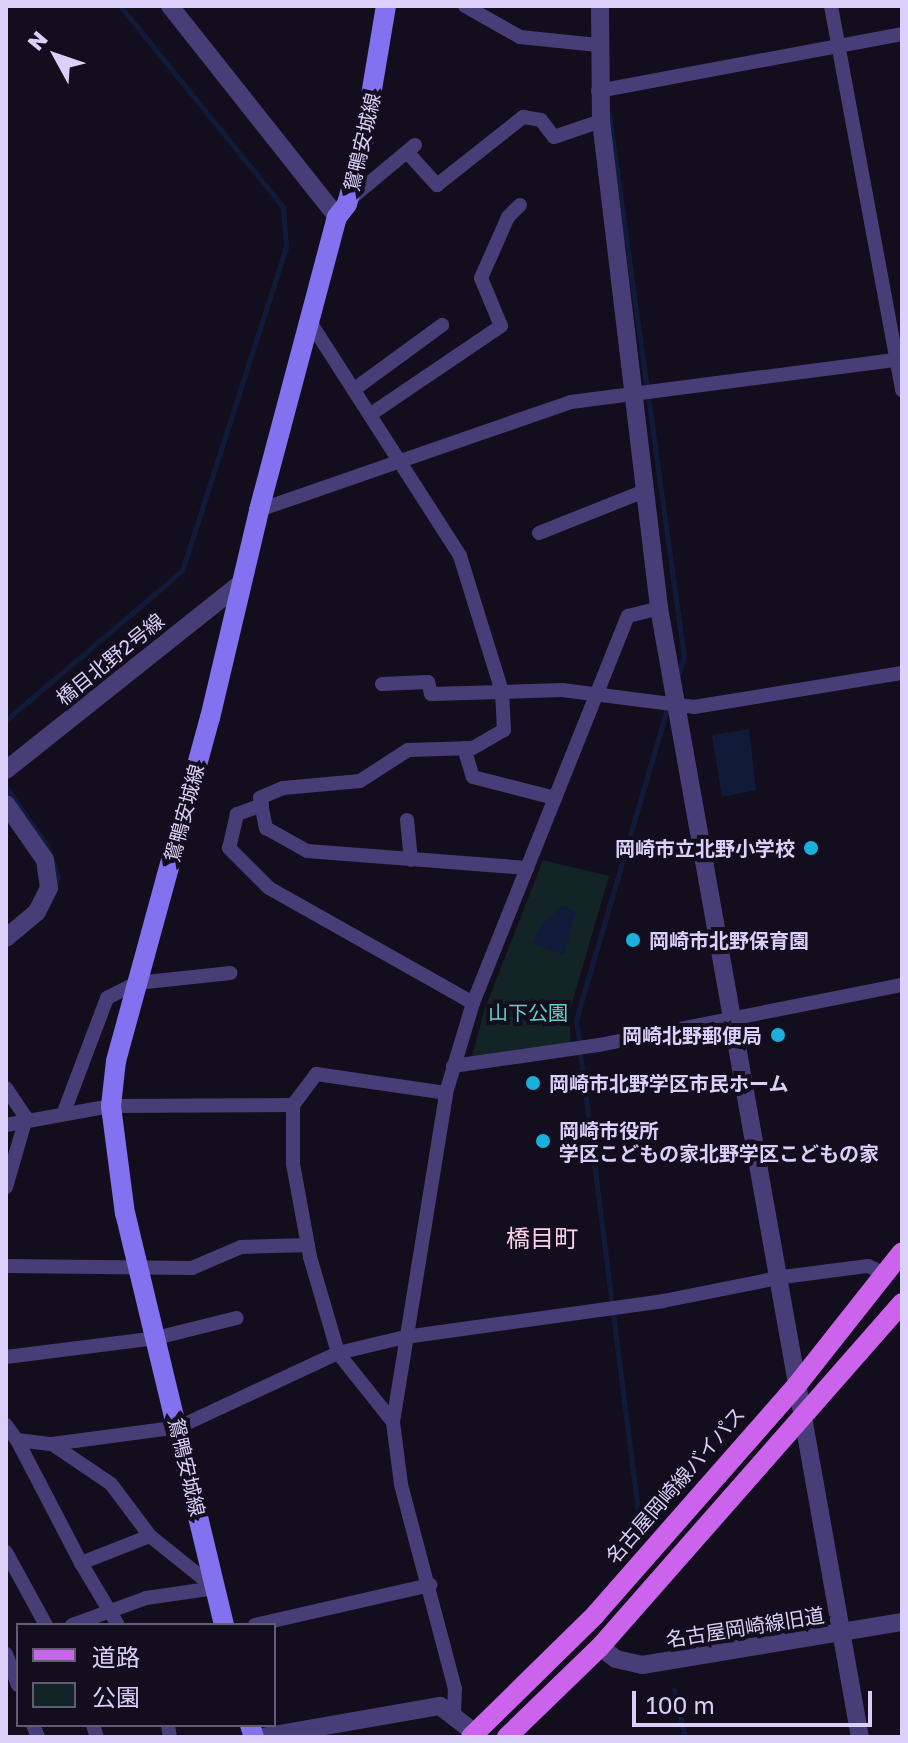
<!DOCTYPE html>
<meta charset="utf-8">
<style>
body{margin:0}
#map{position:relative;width:908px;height:1743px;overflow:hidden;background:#130e1d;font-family:"Golos Text","Noto Sans JP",sans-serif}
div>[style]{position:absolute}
.green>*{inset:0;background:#122426}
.water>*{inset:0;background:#101b3a}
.stream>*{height:5px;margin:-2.5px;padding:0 2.5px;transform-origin:2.5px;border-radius:2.5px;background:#101b3a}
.minor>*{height:14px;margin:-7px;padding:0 7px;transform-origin:7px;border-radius:7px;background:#473e77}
.tertiary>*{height:18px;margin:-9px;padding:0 9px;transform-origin:9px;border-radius:9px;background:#473e77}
.secondary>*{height:20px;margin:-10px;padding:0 10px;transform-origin:10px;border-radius:10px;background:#8471ef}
.primary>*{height:20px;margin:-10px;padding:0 10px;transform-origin:10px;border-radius:10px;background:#cb63ed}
.dots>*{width:22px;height:22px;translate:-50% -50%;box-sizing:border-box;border:4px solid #130e1d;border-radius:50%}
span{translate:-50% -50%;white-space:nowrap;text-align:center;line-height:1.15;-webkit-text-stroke:8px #130e1d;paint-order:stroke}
.street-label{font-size:20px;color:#dad0fa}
.poi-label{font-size:20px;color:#dad0fa;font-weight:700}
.right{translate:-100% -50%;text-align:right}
.left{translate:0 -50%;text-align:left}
.park-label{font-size:20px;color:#65d0c3}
.quarter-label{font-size:24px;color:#fad1e6}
.frame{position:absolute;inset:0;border:8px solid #dad0fa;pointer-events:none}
.legend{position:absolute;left:16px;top:1623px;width:260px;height:104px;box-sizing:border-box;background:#130e1d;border:2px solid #635c75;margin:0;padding:10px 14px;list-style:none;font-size:24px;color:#dad0fa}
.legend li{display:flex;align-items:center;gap:16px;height:40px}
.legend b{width:40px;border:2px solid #635c75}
.north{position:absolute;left:16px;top:16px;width:80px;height:80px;-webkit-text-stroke:6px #130e1d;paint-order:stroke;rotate:310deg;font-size:22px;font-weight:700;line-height:32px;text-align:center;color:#dad0fa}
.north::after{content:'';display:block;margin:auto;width:28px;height:36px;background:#dad0fa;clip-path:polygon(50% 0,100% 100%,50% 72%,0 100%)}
.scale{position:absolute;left:632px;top:1691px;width:240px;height:36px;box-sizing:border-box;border:4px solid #dad0fa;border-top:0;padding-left:10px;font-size:24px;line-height:28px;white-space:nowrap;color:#dad0fa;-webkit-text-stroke:6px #130e1d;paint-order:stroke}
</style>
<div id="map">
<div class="green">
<div style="clip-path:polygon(543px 860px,609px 876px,569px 1013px,571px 1044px,470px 1064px,484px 1011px)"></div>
</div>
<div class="water">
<div style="clip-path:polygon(749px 729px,756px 790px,722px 797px,712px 735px)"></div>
<div style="clip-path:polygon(563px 906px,576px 912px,564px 955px,532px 943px,543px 922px)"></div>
</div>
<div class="stream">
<div style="left:609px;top:114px;width:548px;rotate:82.14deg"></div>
<div style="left:684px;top:657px;width:22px;rotate:108deg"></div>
<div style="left:6px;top:720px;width:231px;rotate:-40.3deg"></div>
<div style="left:182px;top:571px;width:340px;rotate:-72.2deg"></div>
<div style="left:286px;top:247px;width:40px;rotate:-94.3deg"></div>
<div style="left:283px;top:207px;width:259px;rotate:-129deg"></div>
<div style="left:6px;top:787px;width:73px;rotate:55deg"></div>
<div style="left:48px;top:847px;width:32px;rotate:72deg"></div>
<div style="left:58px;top:877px;width:33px;rotate:110deg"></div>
<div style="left:579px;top:1040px;width:20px;rotate:-99deg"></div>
<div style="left:576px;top:1020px;width:327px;rotate:-73.7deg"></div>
<div style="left:580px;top:1052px;width:471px;rotate:82.8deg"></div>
<div style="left:674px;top:1690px;width:48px;rotate:76.8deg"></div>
</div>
<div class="minor">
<div style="left:465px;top:6px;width:63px;rotate:29.4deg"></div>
<div style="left:520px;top:37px;width:78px;rotate:5.9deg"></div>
<div style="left:831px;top:6px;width:391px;rotate:79.5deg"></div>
<div style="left:598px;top:91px;width:309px;rotate:-10.6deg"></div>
<div style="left:407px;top:152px;width:45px;rotate:47.7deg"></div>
<div style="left:437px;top:185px;width:110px;rotate:-38.3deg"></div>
<div style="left:523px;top:117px;width:18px;rotate:9deg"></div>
<div style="left:541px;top:120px;width:21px;rotate:53deg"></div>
<div style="left:554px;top:137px;width:50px;rotate:-18.8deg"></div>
<div style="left:349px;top:200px;width:86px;rotate:-39.8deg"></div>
<div style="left:310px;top:322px;width:278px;rotate:57.3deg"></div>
<div style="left:460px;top:556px;width:142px;rotate:72.8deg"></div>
<div style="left:502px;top:692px;width:60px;rotate:-1.9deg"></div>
<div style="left:562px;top:690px;width:133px;rotate:7.3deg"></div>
<div style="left:694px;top:707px;width:211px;rotate:-9.3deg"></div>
<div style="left:356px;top:388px;width:107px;rotate:-36.2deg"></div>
<div style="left:371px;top:414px;width:157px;rotate:-34.1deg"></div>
<div style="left:501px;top:326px;width:52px;rotate:-112.6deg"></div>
<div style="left:481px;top:278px;width:67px;rotate:-66.1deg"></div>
<div style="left:508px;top:217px;width:17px;rotate:-45deg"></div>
<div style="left:259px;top:510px;width:330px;rotate:-19.1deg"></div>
<div style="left:571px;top:402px;width:334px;rotate:-7.4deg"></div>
<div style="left:539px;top:533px;width:111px;rotate:-21.7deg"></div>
<div style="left:382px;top:684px;width:46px;rotate:-2.5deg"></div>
<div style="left:428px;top:682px;width:12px;rotate:76deg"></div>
<div style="left:431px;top:694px;width:71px;rotate:-1.6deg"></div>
<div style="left:502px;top:692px;width:38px;rotate:87deg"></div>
<div style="left:504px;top:730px;width:36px;rotate:150deg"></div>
<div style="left:473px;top:748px;width:65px;rotate:178.2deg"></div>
<div style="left:408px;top:750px;width:57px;rotate:147.1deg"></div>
<div style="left:360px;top:781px;width:77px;rotate:174.8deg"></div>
<div style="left:283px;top:788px;width:25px;rotate:157deg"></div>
<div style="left:260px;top:798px;width:31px;rotate:79deg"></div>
<div style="left:266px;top:828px;width:47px;rotate:29.3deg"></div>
<div style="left:307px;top:851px;width:221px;rotate:4.4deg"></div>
<div style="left:464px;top:748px;width:30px;rotate:73deg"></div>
<div style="left:473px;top:777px;width:85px;rotate:14.4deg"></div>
<div style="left:262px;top:805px;width:27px;rotate:160deg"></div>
<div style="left:237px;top:814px;width:35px;rotate:103deg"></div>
<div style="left:229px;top:848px;width:57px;rotate:45deg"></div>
<div style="left:269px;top:888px;width:234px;rotate:29.4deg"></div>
<div style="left:407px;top:820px;width:40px;rotate:84.3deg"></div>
<div style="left:453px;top:1066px;width:148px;rotate:-8.2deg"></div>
<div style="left:599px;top:1045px;width:309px;rotate:-11.2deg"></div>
<div style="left:6px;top:1088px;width:36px;rotate:56deg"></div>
<div style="left:293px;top:1105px;width:39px;rotate:-53deg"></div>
<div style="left:316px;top:1074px;width:131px;rotate:8.3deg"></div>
<div style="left:64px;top:1112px;width:122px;rotate:-69.3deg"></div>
<div style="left:107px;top:998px;width:34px;rotate:-27deg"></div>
<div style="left:137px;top:983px;width:94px;rotate:-6.1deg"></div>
<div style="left:6px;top:1125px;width:107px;rotate:-10.3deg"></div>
<div style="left:111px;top:1106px;width:182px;rotate:-0.3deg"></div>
<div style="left:293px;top:1105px;width:59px;rotate:90deg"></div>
<div style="left:293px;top:1164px;width:95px;rotate:79.6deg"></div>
<div style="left:310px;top:1257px;width:100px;rotate:73.7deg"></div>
<div style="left:338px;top:1353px;width:88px;rotate:51.4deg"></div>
<div style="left:6px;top:1187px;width:72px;rotate:-73.8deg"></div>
<div style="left:6px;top:1266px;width:186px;rotate:0.6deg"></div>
<div style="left:192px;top:1268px;width:53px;rotate:-23.2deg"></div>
<div style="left:241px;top:1247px;width:67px;rotate:-1.7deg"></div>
<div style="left:6px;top:1357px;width:151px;rotate:-7.2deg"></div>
<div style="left:156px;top:1338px;width:83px;rotate:-13.9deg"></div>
<div style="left:6px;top:1425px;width:19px;rotate:54deg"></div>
<div style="left:17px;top:1440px;width:35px;rotate:7deg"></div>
<div style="left:52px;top:1444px;width:128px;rotate:-7.6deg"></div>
<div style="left:179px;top:1427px;width:175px;rotate:-25deg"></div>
<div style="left:338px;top:1353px;width:69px;rotate:-13.4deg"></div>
<div style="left:405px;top:1337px;width:260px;rotate:-7.9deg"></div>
<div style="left:663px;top:1301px;width:122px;rotate:-11.3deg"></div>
<div style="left:783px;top:1277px;width:86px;rotate:-7.4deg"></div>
<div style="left:868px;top:1266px;width:17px;rotate:25deg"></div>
<div style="left:17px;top:1440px;width:139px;rotate:62.5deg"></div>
<div style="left:81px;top:1563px;width:74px;rotate:-21.4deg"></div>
<div style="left:52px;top:1444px;width:71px;rotate:34.1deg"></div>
<div style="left:111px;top:1484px;width:65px;rotate:53.1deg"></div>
<div style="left:150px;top:1536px;width:83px;rotate:38.7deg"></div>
<div style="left:6px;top:1552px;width:83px;rotate:61.3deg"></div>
<div style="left:81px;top:1563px;width:72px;rotate:59.2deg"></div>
<div style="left:72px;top:1625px;width:79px;rotate:-20deg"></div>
<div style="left:146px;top:1598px;width:70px;rotate:-8.2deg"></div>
<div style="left:255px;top:1625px;width:180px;rotate:-12.9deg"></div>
<div style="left:6px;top:1654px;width:33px;rotate:69deg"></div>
<div style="left:454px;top:1714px;width:25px;rotate:-88deg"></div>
<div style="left:455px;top:1689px;width:212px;rotate:-104.8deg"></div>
<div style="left:401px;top:1484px;width:63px;rotate:-97.4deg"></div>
<div style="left:393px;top:1422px;width:333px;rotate:-80.8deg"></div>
<div style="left:446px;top:1093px;width:94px;rotate:-73.3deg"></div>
<div style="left:473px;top:1003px;width:417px;rotate:-68.2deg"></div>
<div style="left:628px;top:616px;width:32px;rotate:-14deg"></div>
<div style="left:33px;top:1725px;width:13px;rotate:67deg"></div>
<div style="left:93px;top:1725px;width:13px;rotate:72deg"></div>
<div style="left:168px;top:1725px;width:12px;rotate:81deg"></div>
</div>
<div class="tertiary">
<div style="left:170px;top:6px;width:269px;rotate:51.6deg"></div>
<div style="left:600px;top:6px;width:115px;rotate:89.5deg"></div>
<div style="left:601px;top:121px;width:490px;rotate:83.2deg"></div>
<div style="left:659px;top:608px;width:1147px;rotate:79.91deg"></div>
<div style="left:6px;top:770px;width:302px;rotate:-38.5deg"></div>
<div style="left:6px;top:804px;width:68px;rotate:55.1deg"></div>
<div style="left:45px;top:860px;width:28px;rotate:82deg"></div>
<div style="left:49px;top:888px;width:27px;rotate:117deg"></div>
<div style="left:37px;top:912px;width:40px;rotate:140deg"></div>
<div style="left:600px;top:1647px;width:20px;rotate:37deg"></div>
<div style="left:616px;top:1659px;width:27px;rotate:13deg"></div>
<div style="left:642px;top:1665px;width:264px;rotate:-9.4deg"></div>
<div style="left:262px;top:1737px;width:181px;rotate:-9.9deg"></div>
<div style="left:440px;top:1706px;width:44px;rotate:37.6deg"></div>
</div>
<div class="secondary">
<div style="left:224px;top:1625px;width:423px;rotate:-103.5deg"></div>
<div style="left:125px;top:1214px;width:109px;rotate:-97.4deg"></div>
<div style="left:111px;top:1106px;width:45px;rotate:-83.7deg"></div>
<div style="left:116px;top:1061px;width:356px;rotate:-74.7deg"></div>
<div style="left:210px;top:718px;width:214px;rotate:-76.7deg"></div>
<div style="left:259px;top:510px;width:303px;rotate:-75.1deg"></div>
<div style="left:337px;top:217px;width:16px;rotate:-52deg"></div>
<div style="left:347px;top:204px;width:57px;rotate:-74.7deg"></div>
<div style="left:362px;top:149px;width:145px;rotate:-80.5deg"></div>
<div style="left:250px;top:1725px;width:13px;rotate:72deg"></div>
</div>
<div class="primary">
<div style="left:471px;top:1737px;width:174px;rotate:-44.5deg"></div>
<div style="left:595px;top:1615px;width:306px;rotate:-48.7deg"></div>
<div style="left:797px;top:1385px;width:169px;rotate:-51.7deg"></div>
<div style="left:507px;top:1737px;width:129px;rotate:-44.1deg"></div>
<div style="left:600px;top:1647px;width:458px;rotate:-48.7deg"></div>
</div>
<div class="dots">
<div style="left:811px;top:848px;background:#19b0dc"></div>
<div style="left:633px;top:940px;background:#19b0dc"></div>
<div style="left:778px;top:1035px;background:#19b0dc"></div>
<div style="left:533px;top:1083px;background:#19b0dc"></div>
<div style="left:543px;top:1141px;background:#19b0dc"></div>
</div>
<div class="street-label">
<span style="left:362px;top:142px;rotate:-77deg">鴛鴨安城線</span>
<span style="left:110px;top:659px;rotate:-39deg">橋目北野2号線</span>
<span style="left:184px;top:813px;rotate:-75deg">鴛鴨安城線</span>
<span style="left:187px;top:1467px;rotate:77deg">鴛鴨安城線</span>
<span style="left:675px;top:1485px;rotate:-49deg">名古屋岡崎線バイパス</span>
<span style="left:745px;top:1627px;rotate:-9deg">名古屋岡崎線旧道</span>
</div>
<div class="poi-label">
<span class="right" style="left:795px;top:848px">岡崎市立北野小学校</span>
<span class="left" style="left:649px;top:940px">岡崎市北野保育園</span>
<span class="right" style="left:762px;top:1035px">岡崎北野郵便局</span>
<span class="left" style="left:549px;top:1083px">岡崎市北野学区市民ホーム</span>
<span class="left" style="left:559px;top:1142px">岡崎市役所<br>学区こどもの家北野学区こどもの家</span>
</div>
<div class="park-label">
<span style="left:528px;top:1012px">山下公園</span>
</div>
<div class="quarter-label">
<span style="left:542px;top:1238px">橋目町</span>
</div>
<div class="frame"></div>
<ul class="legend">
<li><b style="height:10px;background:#cb63ed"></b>道路</li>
<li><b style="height:22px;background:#122426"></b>公園</li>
</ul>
<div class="north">N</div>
<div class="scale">100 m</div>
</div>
